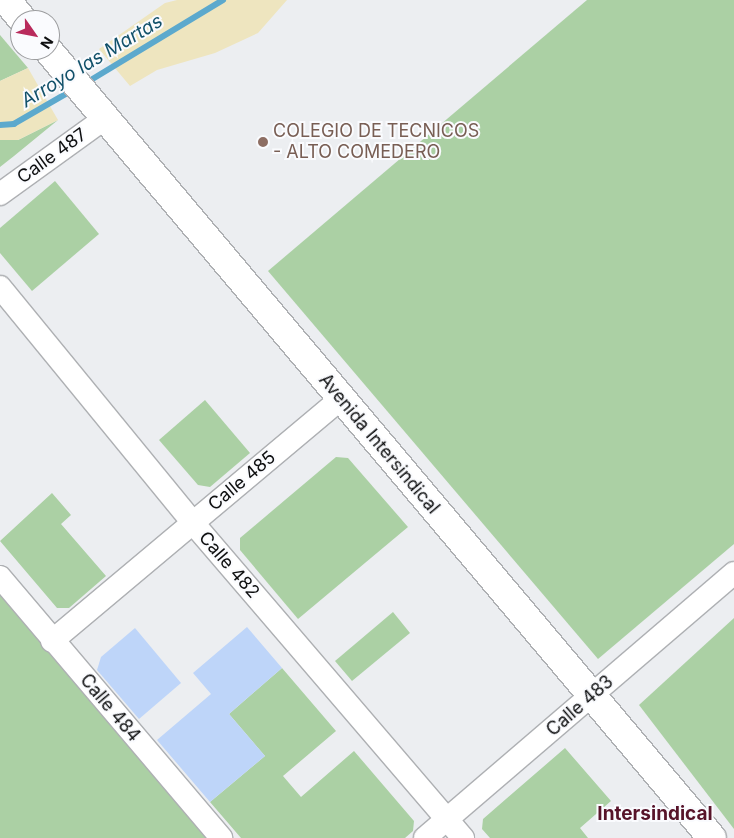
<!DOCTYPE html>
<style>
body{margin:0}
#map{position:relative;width:734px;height:838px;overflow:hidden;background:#eceef1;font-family:Inter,sans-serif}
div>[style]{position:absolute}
.green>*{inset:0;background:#abd0a4}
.sand>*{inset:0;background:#eee5bf}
.stream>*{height:5.5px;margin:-2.75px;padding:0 2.75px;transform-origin:2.75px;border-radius:2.75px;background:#5ca9cd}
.building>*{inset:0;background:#bed5f9}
.roads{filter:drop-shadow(1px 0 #aeb0b3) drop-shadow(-1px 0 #aeb0b3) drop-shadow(0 1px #aeb0b3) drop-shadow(0 -1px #aeb0b3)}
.minor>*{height:22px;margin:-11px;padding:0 11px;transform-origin:11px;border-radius:11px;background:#fff}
.tertiary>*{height:28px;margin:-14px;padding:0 14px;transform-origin:14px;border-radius:14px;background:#fff}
.dots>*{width:14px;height:14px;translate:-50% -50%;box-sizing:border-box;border:2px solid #fafbfe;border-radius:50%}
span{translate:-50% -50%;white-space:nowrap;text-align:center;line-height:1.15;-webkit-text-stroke:4px #fafbfe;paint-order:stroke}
.education-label{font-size:18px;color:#785e54}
.left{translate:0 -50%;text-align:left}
.street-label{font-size:18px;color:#0e0f10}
.water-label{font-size:19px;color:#12516a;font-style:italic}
.neighbourhood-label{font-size:19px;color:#571329;font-weight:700}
.north{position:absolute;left:10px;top:10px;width:50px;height:50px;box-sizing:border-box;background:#fafbfe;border:1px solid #9c9d9f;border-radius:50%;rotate:123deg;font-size:14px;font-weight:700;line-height:20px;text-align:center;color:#0e0f10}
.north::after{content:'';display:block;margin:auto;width:18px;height:22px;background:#b92b5c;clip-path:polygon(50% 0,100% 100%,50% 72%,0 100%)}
</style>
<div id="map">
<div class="green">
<div style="clip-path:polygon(587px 0,734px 0,734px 544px,598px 659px,268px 271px)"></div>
<div style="clip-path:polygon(0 35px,28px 68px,0 81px)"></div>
<div style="clip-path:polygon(58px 120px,14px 156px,0 167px,0 140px,18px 140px)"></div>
<div style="clip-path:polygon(55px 181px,99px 234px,32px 291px,0 253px,0 228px)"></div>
<div style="clip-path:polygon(205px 400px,250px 453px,210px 487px,198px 485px,159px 440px)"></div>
<div style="clip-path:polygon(336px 457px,348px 458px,408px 527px,298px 619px,240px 550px,240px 538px)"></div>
<div style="clip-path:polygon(52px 493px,71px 515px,61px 524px,106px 576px,69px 608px,57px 608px,0 541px)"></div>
<div style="clip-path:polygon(0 594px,207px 838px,0 838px)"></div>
<div style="clip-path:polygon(393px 612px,410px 633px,352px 681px,335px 661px)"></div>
<div style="clip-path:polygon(734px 618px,734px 829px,639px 705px)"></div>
<div style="clip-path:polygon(282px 668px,336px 731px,283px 776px,301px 797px,354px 751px,414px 821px,413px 831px,405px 838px,241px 838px,210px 802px,265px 756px,229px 714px)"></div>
<div style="clip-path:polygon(565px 748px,611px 801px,580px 828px,588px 838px,490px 838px,482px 829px,483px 819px)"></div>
</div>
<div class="sand">
<div style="clip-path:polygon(177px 0,287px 0,258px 33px,215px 53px,157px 70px,130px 86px,99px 49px,165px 3px)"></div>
<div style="clip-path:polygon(28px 68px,58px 120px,18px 140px,0 140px,0 81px)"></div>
</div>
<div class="stream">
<div style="left:86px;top:83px;width:160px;rotate:-31.2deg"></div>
<div style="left:0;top:125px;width:14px;rotate:-4deg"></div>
<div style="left:14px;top:124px;width:68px;rotate:-30deg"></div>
</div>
<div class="building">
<div style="clip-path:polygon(247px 627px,282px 668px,229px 714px,265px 756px,210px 802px,157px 740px,211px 694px,193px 673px)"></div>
<div style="clip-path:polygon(135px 628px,181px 683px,139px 719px,97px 670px,101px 657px)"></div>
</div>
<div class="roads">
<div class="minor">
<div style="left:0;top:194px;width:128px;rotate:-35.8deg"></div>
<div style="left:0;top:287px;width:305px;rotate:50.7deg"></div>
<div style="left:193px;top:523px;width:415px;rotate:49.4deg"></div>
<div style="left:0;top:577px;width:342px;rotate:49.7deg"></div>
<div style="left:52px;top:641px;width:376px;rotate:-40deg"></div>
<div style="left:425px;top:838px;width:407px;rotate:-40.6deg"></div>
</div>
<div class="tertiary">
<div style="left:6px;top:0;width:26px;rotate:50deg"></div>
<div style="left:48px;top:50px;width:1030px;rotate:49.88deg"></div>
</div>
</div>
<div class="dots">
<div style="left:263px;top:142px;background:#8d6e63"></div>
</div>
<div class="education-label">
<span class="left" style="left:273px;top:142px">COLEGIO DE TECNICOS<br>- ALTO COMEDERO</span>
</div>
<div class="street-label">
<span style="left:52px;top:156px;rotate:-36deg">Calle 487</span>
<span style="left:379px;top:444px;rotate:50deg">Avenida Intersindical</span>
<span style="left:242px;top:481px;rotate:-40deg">Calle 485</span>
<span style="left:229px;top:565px;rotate:49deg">Calle 482</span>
<span style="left:580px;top:706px;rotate:-41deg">Calle 483</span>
<span style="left:110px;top:708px;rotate:50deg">Calle 484</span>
</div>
<div class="water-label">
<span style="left:92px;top:61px;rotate:-31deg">Arroyo las Martas</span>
</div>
<div class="neighbourhood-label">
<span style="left:655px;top:814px">Intersindical</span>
</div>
<div class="north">N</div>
</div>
